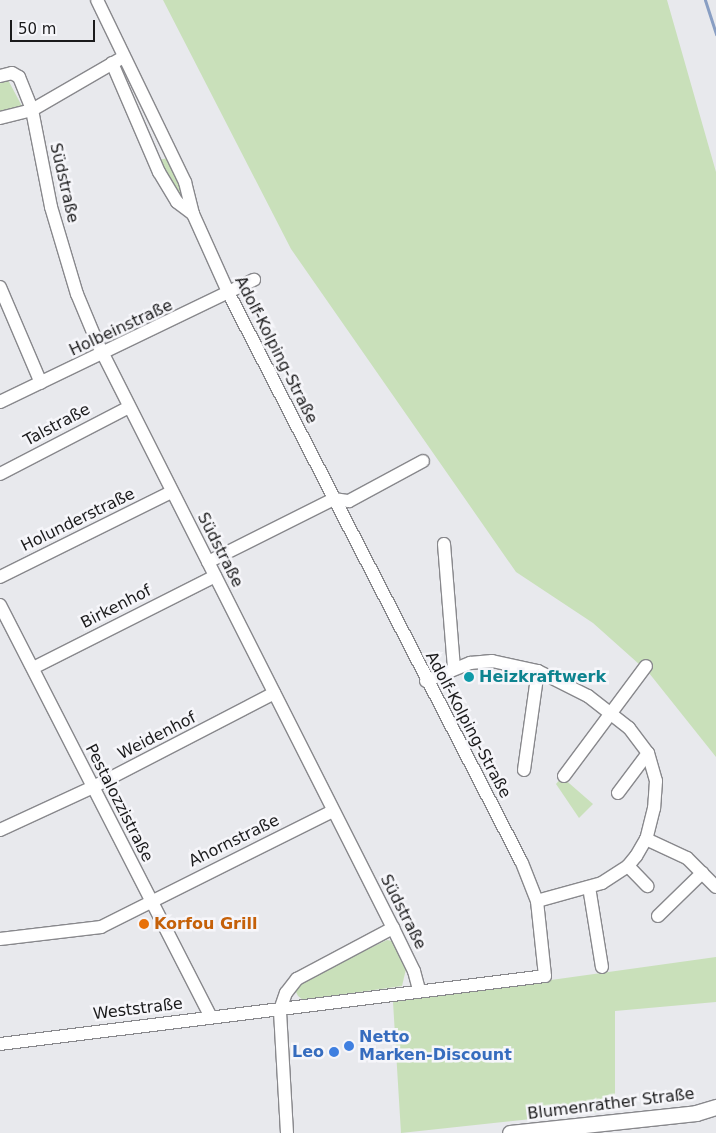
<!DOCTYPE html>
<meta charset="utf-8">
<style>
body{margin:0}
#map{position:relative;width:716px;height:1133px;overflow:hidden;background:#e8e9ed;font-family:"DejaVu Sans",sans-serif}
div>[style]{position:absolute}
.green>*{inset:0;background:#c9e0ba}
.stream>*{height:3px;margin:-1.5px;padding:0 1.5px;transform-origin:1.5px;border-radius:1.5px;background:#889ec3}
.roads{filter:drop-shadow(1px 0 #88888c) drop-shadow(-1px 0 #88888c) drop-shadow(0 1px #88888c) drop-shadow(0 -1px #88888c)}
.minor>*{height:12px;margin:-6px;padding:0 6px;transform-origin:6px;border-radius:6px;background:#fff}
.tertiary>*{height:15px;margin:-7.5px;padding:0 7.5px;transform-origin:7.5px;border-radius:7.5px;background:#fff}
.dots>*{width:14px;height:14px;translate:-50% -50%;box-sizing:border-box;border:2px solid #f6f6fa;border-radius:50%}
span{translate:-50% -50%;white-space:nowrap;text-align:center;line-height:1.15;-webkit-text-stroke:5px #f6f6fa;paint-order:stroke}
.street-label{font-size:16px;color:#1b1b1c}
.culture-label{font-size:16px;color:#0d838f;font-weight:700}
.left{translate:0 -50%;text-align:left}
.food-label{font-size:16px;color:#c56008;font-weight:700}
.shop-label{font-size:16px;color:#366cbe;font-weight:700}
.right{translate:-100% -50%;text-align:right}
.scale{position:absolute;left:10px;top:20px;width:85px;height:22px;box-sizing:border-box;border:2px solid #1b1b1c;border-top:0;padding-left:6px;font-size:15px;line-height:18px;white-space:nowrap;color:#1b1b1c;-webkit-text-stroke:4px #f6f6fa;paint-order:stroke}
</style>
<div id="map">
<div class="green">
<div style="clip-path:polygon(163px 0,667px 0,716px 172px,716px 757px,649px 673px,593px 623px,516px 572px,291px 249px)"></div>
<div style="clip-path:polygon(7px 78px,24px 110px,0 111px,0 81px)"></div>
<div style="clip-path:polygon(169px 158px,184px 196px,181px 200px,158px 160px)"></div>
<div style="clip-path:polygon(562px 777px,593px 804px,579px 818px,556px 784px)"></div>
<div style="clip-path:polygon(387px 940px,392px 941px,406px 969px,402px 986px,303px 1000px,298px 996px,296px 992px,299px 982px)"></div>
<div style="clip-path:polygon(716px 957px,716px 1002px,615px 1011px,615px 1110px,401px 1133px,393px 1002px)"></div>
</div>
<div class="stream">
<div style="left:705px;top:0;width:36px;rotate:72deg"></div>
</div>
<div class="roads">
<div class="minor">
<div style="left:112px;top:63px;width:119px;rotate:66.7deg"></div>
<div style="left:159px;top:172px;width:35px;rotate:59deg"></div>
<div style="left:177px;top:202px;width:20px;rotate:37deg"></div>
<div style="left:0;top:76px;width:12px;rotate:-14deg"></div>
<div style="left:12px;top:73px;width:8px;rotate:30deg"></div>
<div style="left:19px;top:77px;width:35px;rotate:68deg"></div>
<div style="left:32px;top:110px;width:102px;rotate:-30.1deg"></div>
<div style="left:0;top:118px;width:33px;rotate:-14deg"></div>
<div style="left:32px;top:110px;width:99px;rotate:78.9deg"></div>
<div style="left:51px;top:207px;width:91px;rotate:73.4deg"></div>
<div style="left:77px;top:294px;width:52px;rotate:67.4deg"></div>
<div style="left:97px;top:342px;width:657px;rotate:63.2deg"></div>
<div style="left:393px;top:928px;width:48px;rotate:64deg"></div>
<div style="left:414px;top:971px;width:20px;rotate:75deg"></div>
<div style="left:0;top:287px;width:104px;rotate:66.9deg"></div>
<div style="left:0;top:402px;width:282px;rotate:-25.7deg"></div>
<div style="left:0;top:474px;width:145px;rotate:-27.4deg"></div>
<div style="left:444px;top:544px;width:123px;rotate:85.4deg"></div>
<div style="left:208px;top:562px;width:141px;rotate:-26.6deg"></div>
<div style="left:334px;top:499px;width:15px;rotate:8deg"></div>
<div style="left:349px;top:501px;width:84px;rotate:-28.4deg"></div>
<div style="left:0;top:577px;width:191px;rotate:-26.4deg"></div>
<div style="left:0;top:605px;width:462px;rotate:62.9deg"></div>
<div style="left:33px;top:668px;width:204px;rotate:-26.8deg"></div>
<div style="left:426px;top:681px;width:48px;rotate:-22.2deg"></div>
<div style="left:470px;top:663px;width:22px;rotate:-5deg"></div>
<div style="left:492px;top:661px;width:47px;rotate:12.3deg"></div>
<div style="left:538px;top:671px;width:56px;rotate:26.6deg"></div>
<div style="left:588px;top:696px;width:52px;rotate:38deg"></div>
<div style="left:629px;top:728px;width:31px;rotate:53deg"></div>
<div style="left:648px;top:753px;width:29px;rotate:74deg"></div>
<div style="left:656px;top:781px;width:27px;rotate:94deg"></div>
<div style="left:654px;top:808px;width:32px;rotate:104deg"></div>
<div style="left:646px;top:839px;width:20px;rotate:120deg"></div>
<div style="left:636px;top:856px;width:13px;rotate:129deg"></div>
<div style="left:628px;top:866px;width:31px;rotate:147deg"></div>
<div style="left:602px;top:883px;width:67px;rotate:164.5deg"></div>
<div style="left:524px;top:770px;width:100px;rotate:-82deg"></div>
<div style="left:564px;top:776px;width:137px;rotate:-53.3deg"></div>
<div style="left:618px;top:793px;width:50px;rotate:-53.1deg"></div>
<div style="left:0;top:830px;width:102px;rotate:-24.8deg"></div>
<div style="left:93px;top:787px;width:204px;rotate:-27.4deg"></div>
<div style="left:646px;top:839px;width:45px;rotate:24.9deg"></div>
<div style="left:687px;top:858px;width:41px;rotate:45deg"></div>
<div style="left:628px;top:866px;width:28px;rotate:46deg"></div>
<div style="left:589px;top:887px;width:81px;rotate:80.8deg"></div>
<div style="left:658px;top:916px;width:62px;rotate:-44.3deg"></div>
<div style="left:0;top:939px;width:102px;rotate:-6.8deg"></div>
<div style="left:101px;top:927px;width:259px;rotate:-26.6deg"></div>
<div style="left:0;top:1044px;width:549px;rotate:-7.11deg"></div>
<div style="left:545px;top:976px;width:75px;rotate:-96.1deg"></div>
<div style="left:537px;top:901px;width:41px;rotate:-111.5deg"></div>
<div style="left:522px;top:863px;width:640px;rotate:-117.25deg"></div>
<div style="left:229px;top:294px;width:88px;rotate:-114.2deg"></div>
<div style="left:193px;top:214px;width:33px;rotate:-104deg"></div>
<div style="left:185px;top:182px;width:202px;rotate:-115.8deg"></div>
<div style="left:287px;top:1133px;width:123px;rotate:-93.3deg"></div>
<div style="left:280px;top:1010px;width:18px;rotate:-71deg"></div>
<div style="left:286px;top:993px;width:18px;rotate:-52deg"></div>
<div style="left:297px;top:979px;width:109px;rotate:-28deg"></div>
</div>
<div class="tertiary">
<div style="left:510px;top:1133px;width:187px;rotate:-6.1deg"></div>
<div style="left:696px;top:1113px;width:21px;rotate:-17deg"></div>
</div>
</div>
<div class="dots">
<div style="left:469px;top:677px;background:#0f9aa8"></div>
<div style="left:144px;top:924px;background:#e8710a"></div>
<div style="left:349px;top:1046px;background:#3f7fe0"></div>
<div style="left:334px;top:1052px;background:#3f7fe0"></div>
</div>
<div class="street-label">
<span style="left:64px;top:183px;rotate:77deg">Südstraße</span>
<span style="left:121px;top:328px;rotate:-25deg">Holbeinstraße</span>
<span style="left:276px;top:350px;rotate:63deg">Adolf-Kolping-Straße</span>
<span style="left:57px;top:425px;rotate:-28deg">Talstraße</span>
<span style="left:78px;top:520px;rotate:-26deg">Holunderstraße</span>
<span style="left:220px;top:550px;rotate:63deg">Südstraße</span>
<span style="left:116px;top:607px;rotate:-27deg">Birkenhof</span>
<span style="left:468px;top:725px;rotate:62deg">Adolf-Kolping-Straße</span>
<span style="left:157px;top:736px;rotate:-27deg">Weidenhof</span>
<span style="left:119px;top:803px;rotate:63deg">Pestalozzistraße</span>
<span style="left:234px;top:841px;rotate:-26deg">Ahornstraße</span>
<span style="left:403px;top:912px;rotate:63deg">Südstraße</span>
<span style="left:138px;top:1009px;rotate:-7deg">Weststraße</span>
<span style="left:611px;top:1104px;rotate:-7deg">Blumenrather Straße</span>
</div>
<div class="culture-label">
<span class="left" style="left:479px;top:677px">Heizkraftwerk</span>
</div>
<div class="food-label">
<span class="left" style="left:154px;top:924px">Korfou Grill</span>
</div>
<div class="shop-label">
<span class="left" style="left:359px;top:1046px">Netto<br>Marken-Discount</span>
<span class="right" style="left:324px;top:1052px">Leo</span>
</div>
<div class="scale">50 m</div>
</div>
